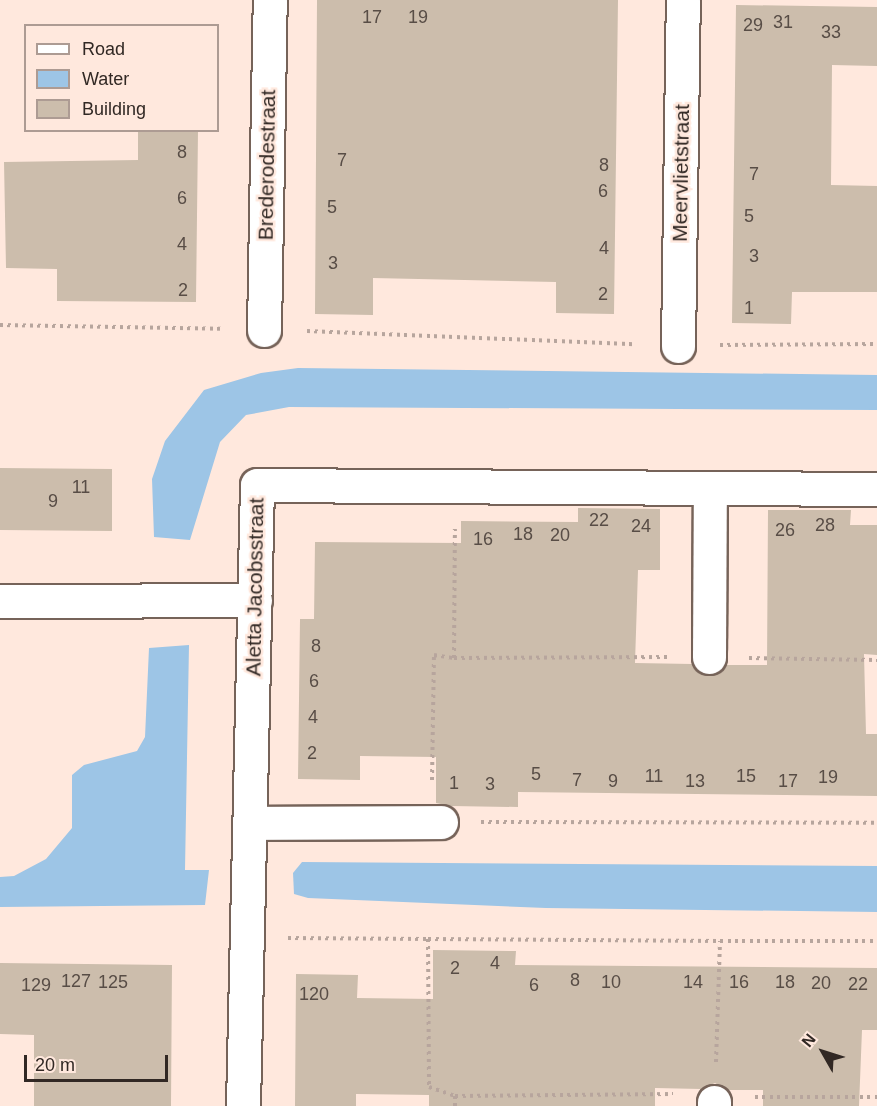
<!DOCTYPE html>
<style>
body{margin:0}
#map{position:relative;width:877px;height:1106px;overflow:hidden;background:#ffe8dd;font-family:Arial,sans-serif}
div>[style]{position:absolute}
.water>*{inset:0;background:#9dc5e6}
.building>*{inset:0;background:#ccbdac}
.path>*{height:4px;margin-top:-2px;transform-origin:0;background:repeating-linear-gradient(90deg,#b7a59d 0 3px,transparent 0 7.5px)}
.roads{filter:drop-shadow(2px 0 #766359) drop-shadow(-2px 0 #766359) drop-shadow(0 2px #766359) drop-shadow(0 -2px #766359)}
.minor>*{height:33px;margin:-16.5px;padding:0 16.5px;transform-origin:16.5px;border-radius:16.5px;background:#fff}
span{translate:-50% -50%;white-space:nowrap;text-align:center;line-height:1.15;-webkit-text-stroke:5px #ffe8dd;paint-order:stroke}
.number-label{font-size:18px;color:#584d46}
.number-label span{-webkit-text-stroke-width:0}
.street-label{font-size:21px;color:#312824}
.legend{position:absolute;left:24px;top:24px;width:195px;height:108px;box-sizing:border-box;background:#ffe8dd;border:2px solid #ad9b93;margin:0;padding:8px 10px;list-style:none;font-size:18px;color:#312824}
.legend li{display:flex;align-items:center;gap:12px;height:30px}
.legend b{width:30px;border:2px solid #ad9b93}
.north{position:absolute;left:793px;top:1022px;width:60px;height:60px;-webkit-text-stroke:4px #ffe8dd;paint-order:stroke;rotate:309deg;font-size:16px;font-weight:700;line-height:24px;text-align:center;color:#312824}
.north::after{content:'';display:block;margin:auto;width:21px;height:27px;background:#312824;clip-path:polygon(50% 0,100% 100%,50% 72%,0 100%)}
.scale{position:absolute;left:24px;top:1055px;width:144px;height:27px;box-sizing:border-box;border:3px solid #312824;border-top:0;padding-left:8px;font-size:18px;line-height:21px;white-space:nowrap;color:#312824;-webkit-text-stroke:4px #ffe8dd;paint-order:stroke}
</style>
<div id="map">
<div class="water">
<div style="clip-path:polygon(298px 368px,877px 375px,877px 410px,289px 407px,246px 415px,220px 442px,190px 540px,154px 537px,152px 479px,165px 441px,204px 390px,261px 373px)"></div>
<div style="clip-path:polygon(189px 645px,185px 870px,209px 870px,205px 905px,0 907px,0 877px,14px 876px,46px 859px,72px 828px,72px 775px,84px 765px,137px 751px,145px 737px,149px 648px)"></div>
<div style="clip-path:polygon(302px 862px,877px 866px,877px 912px,546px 908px,308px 898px,294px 894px,293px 873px)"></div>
</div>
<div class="building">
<div style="clip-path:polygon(317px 0,618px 0,614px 314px,556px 313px,556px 282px,373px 278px,373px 315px,315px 314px)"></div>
<div style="clip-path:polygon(736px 5px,877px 7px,877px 66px,832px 65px,831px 185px,877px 186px,877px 292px,792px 292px,791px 324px,732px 323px)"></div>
<div style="clip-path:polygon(138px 130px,198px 131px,196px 302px,57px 301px,57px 269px,6px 268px,4px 162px,138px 160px)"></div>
<div style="clip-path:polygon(0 468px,112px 469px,112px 531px,0 530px)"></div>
<div style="clip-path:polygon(578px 508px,660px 509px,660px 570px,638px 570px,635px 663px,692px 664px,699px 673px,708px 676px,719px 673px,726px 665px,767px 665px,768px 510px,851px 510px,850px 525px,877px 525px,877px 655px,864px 654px,866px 734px,877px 734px,877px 796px,518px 792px,518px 807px,451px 806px,436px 803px,436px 757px,360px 756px,360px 780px,298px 779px,300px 619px,314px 619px,315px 542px,461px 543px,461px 521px,578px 522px)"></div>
<div style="clip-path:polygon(433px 950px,516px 951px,515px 965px,877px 968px,877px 1030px,862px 1030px,859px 1106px,763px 1106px,763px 1090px,727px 1090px,715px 1083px,701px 1089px,655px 1088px,655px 1106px,429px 1106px,429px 1095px,356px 1094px,356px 1106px,295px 1106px,296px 974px,358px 975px,357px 998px,433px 999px)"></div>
<div style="clip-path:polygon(0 963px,172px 965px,171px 1106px,34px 1106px,34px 1035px,0 1034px)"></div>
</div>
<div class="path">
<div style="left:0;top:325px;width:221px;rotate:1deg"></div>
<div style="left:307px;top:331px;width:328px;rotate:2.3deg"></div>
<div style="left:720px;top:345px;width:157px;rotate:-0.4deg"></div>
<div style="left:454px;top:658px;width:213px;rotate:-0.3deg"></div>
<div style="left:749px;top:658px;width:128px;rotate:0.9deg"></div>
<div style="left:432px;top:780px;width:125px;rotate:-89.1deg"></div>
<div style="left:434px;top:655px;width:20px;rotate:9deg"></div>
<div style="left:454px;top:658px;width:129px;rotate:-89.6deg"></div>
<div style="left:481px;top:822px;width:396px;rotate:0.1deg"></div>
<div style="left:288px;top:938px;width:140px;rotate:0.4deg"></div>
<div style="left:428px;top:939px;width:148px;rotate:89.6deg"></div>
<div style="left:429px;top:1087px;width:28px;rotate:19deg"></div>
<div style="left:455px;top:1096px;width:10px;rotate:90deg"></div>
<div style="left:428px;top:939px;width:292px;rotate:0.4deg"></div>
<div style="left:716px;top:1062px;width:121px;rotate:-88.1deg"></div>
<div style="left:720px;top:941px;width:157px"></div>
<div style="left:455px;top:1096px;width:218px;rotate:-0.5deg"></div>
<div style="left:755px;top:1097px;width:122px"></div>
</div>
<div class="roads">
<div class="minor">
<div style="left:264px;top:330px;width:330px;rotate:-89deg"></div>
<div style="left:678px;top:346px;width:346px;rotate:-89.2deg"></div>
<div style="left:0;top:601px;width:255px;rotate:-0.2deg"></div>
<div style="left:709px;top:657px;width:169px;rotate:-89.7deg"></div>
<div style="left:250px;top:823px;width:191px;rotate:-0.3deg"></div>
<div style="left:714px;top:1102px;width:4px;rotate:90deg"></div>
<div style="left:243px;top:1106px;width:621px;rotate:-88.71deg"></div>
<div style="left:257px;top:485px;width:620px;rotate:0.37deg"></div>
</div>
</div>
<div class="number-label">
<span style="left:372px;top:17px">17</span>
<span style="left:418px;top:17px">19</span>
<span style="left:783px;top:22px">31</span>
<span style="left:753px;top:25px">29</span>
<span style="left:831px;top:32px">33</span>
<span style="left:182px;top:152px">8</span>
<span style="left:342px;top:160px">7</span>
<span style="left:604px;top:165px">8</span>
<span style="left:754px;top:174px">7</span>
<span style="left:603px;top:191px">6</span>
<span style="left:182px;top:198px">6</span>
<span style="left:332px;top:207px">5</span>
<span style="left:749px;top:216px">5</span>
<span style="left:182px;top:244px">4</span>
<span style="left:604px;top:248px">4</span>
<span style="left:754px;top:256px">3</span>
<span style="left:333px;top:263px">3</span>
<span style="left:183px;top:290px">2</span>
<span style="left:603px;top:294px">2</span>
<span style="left:749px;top:308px">1</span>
<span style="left:81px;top:487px">11</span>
<span style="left:53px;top:501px">9</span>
<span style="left:599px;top:520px">22</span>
<span style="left:825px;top:525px">28</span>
<span style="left:641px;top:526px">24</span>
<span style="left:785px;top:530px">26</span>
<span style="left:523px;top:534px">18</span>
<span style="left:560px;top:535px">20</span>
<span style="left:483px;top:539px">16</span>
<span style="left:316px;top:646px">8</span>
<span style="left:314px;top:681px">6</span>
<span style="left:313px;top:717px">4</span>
<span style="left:312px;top:753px">2</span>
<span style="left:536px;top:774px">5</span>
<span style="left:654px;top:776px">11</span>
<span style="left:746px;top:776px">15</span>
<span style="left:828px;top:777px">19</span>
<span style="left:577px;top:780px">7</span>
<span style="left:613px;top:781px">9</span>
<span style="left:695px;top:781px">13</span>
<span style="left:788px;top:781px">17</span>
<span style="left:454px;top:783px">1</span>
<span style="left:490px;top:784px">3</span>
<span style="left:495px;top:963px">4</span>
<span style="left:455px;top:968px">2</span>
<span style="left:575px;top:980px">8</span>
<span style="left:76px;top:981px">127</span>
<span style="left:113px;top:982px">125</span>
<span style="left:611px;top:982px">10</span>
<span style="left:693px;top:982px">14</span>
<span style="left:739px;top:982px">16</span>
<span style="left:785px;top:982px">18</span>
<span style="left:821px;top:983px">20</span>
<span style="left:858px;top:984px">22</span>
<span style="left:36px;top:985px">129</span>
<span style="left:534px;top:985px">6</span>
<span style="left:314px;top:994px">120</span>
</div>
<div class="street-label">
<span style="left:267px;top:165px;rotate:-89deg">Brederodestraat</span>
<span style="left:681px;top:173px;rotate:-89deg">Meervlietstraat</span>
<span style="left:255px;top:587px;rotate:-89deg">Aletta Jacobsstraat</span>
</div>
<ul class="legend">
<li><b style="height:8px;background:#fff"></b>Road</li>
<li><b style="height:16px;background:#9dc5e6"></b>Water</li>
<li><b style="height:16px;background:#ccbdac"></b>Building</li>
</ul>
<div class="north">N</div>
<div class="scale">20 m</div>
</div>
